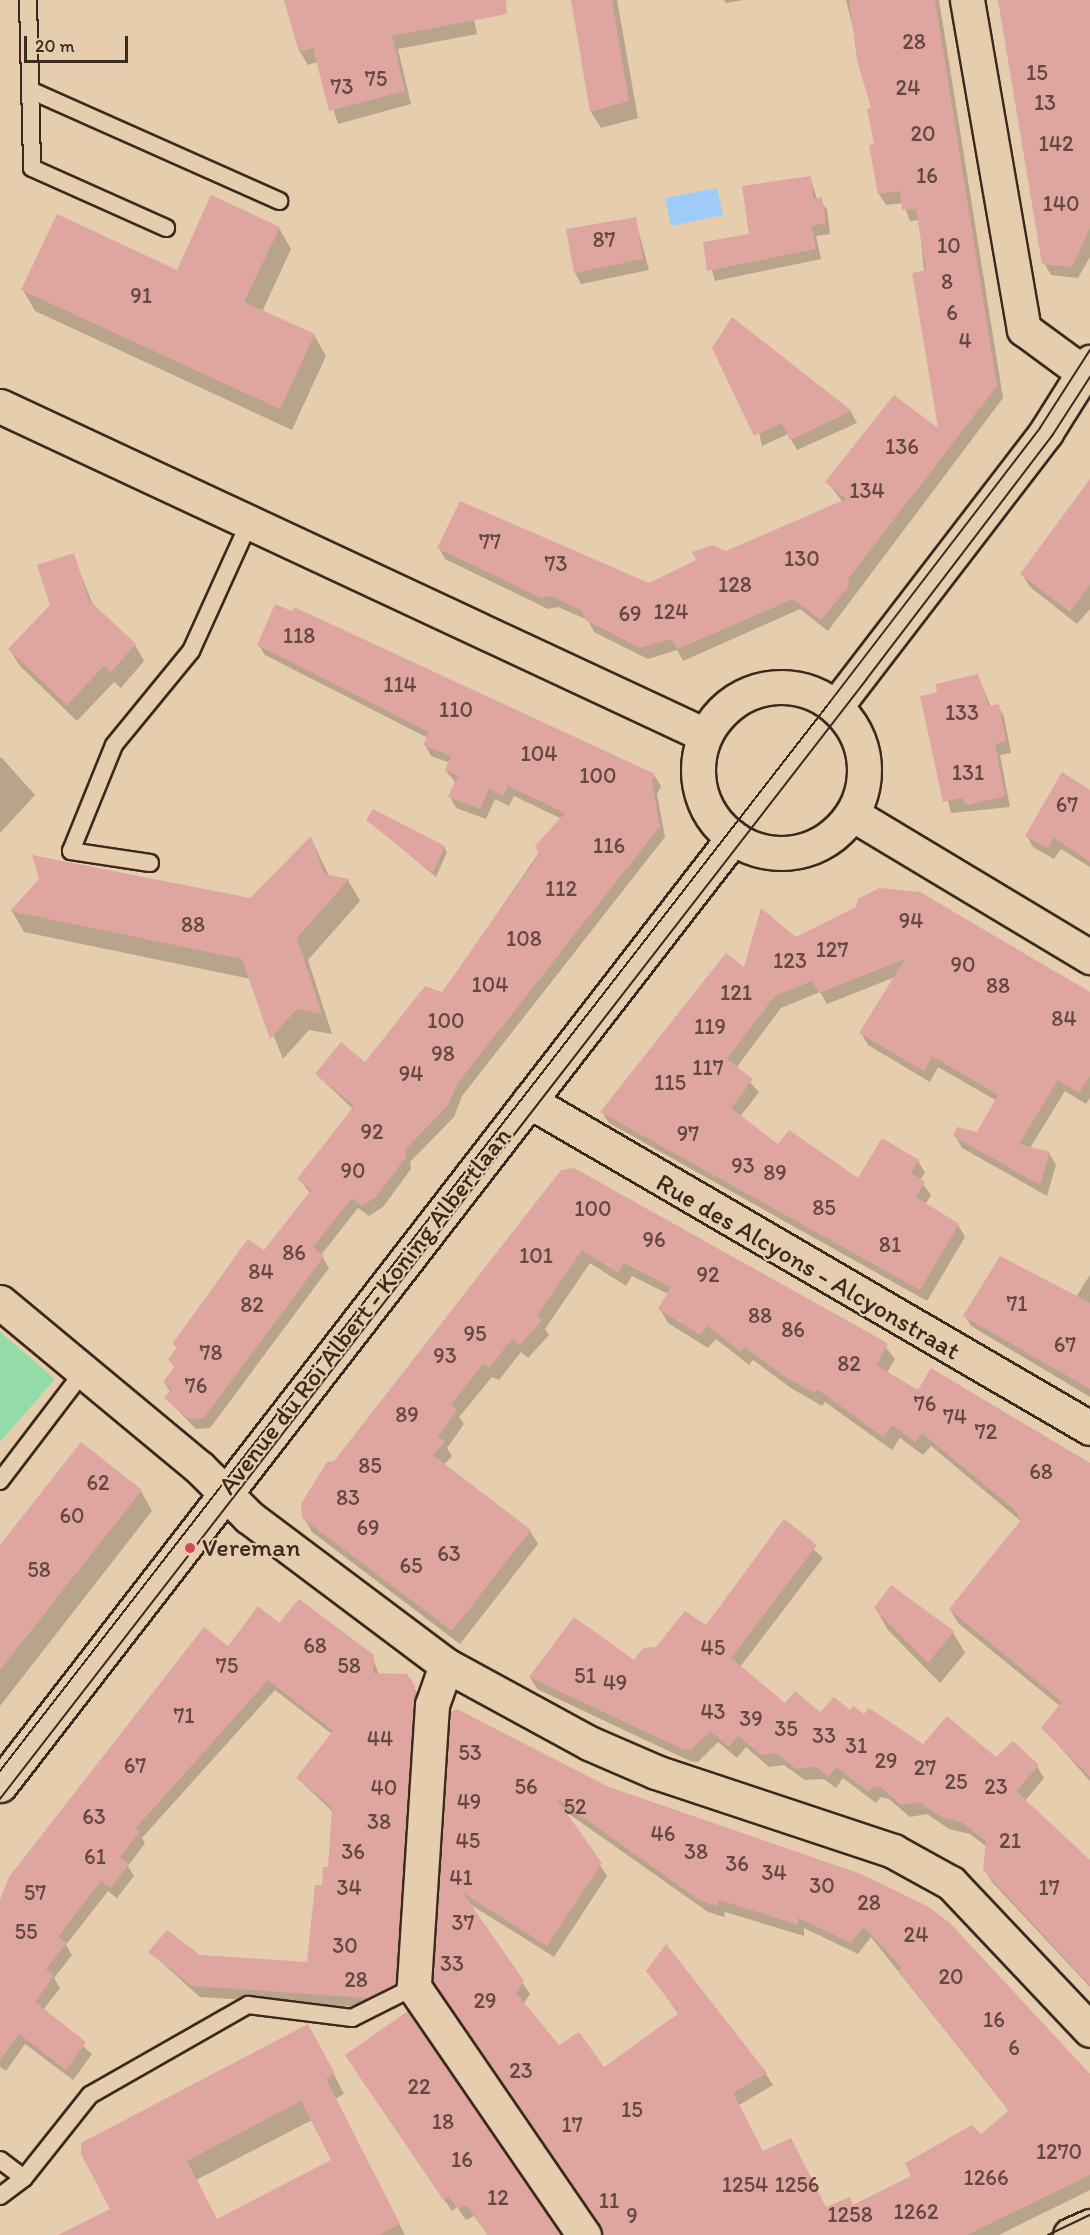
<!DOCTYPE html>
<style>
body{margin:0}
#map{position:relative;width:1090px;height:2235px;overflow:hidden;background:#e6cdae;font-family:Itim,sans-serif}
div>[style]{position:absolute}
.green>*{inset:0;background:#94dba9}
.water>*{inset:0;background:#9fcbf9}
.shadow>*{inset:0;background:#0003}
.building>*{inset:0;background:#dfa5a1}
.roads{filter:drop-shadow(2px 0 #3b2a1e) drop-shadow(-2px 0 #3b2a1e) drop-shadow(0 2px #3b2a1e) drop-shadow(0 -2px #3b2a1e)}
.lane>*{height:16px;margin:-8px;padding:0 8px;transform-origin:8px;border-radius:8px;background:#e6cdae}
.street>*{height:33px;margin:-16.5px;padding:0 16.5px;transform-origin:16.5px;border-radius:16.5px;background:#e6cdae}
.secondary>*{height:33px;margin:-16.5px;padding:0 16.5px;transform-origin:16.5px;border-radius:16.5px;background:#e6cdae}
.secondary>.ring{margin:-16.5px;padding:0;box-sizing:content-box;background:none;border:33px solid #e6cdae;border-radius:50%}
.tram>*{height:1.5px;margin:-0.75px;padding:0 0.75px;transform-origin:0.75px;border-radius:0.75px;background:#3b2a1e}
.dots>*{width:16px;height:16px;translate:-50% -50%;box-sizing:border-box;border:3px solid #e6cdae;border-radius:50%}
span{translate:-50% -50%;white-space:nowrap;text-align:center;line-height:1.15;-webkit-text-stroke:4.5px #e6cdae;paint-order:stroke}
.number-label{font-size:22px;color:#64493f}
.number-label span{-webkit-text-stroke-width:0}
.street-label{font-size:26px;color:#3b2a1e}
.poi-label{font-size:26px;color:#3b2a1e}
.left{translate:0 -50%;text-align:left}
.scale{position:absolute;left:24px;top:36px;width:104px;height:27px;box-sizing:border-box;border:3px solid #3b2a1e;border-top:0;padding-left:8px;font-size:18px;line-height:21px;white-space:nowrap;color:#3b2a1e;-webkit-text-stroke:4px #e6cdae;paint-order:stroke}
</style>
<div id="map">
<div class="green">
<div style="clip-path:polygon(0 1332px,55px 1379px,0 1442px)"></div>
</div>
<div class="water">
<div style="clip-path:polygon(717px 188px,723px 215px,671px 226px,665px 198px)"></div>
</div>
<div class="shadow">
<div style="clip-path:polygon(285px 0,470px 0,477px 34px,398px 49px,411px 104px,338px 124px,318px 62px,308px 65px,300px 52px)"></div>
<div style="clip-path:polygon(572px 0,617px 0,638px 118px,601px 128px,591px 112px)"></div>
<div style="clip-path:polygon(724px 0,743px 0,726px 3px)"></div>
<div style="clip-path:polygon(846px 0,939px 0,1003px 398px,828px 631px,800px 609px,683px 661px,677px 650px,648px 659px,594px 632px,588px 620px,558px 607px,548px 609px,445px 559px,439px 548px,649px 584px,843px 502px,827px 482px,940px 432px,919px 220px,910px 221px,903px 203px,886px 205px,879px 194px,871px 146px,876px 146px,873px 109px)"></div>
<div style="clip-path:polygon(1001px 0,1074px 0,1090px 75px,1090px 257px,1078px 278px,1051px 275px,1044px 263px)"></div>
<div style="clip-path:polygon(810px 177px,817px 199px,827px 209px,830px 234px,816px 236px,821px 259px,715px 281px,704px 243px,751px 235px)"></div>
<div style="clip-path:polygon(635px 218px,649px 270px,581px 284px,575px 273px)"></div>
<div style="clip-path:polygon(279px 228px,291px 249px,262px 312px,314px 335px,326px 356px,292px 430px,35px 311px,23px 290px,178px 272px)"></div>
<div style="clip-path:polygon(733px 319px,851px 412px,857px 423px,797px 450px,788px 434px,762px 446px)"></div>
<div style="clip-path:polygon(1090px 497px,1090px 609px,1077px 624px,1030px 587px,1022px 574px)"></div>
<div style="clip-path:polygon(73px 555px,94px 607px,135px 645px,144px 661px,121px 688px,114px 682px,77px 721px,20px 666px,10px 650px,51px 606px)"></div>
<div style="clip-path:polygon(258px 644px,654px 775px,661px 786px,657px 794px,665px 837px,462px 1096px,454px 1117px,410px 1162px,411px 1169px,383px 1207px,369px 1216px,358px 1208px,321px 1255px,329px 1268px,210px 1428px,196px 1429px,166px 1398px,171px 1393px,164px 1382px,175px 1368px,170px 1360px,178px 1350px,174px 1344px,248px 1241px,264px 1252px,310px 1193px,299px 1179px,353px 1109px,317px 1075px,366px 1064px,442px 994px,562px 819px,514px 796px,509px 806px,495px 799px,486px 819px,456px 808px,450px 797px,456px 783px,446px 771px,450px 763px,431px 756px,425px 745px,428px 738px,265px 655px)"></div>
<div style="clip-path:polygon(978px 676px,991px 707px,998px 706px,1004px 717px,1011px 753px,1000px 755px,1010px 807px,951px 813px,922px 698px)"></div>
<div style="clip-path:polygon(1px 757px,35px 795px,0 833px,0 759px)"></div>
<div style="clip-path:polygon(1090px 791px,1090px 867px,1061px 849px,1054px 859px,1033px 847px,1027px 836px)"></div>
<div style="clip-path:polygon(368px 820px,444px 847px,447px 852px,436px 877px)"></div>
<div style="clip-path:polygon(311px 838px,329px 876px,348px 880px,360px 901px,308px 960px,332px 1034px,309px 1030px,283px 1059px,251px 979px,24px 932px,12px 911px,250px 900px)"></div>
<div style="clip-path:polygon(857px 909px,1090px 995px,1090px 1098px,1086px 1104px,1065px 1091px,1030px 1148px,1049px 1153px,1056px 1165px,1047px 1196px,962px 1148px,955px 1136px,978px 1134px,997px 1101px,938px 1067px,930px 1082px,868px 1045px,861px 1033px,895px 977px,827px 1004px,820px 992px,781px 1008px,736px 1068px,759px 1092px,740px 1117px,779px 1146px,859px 1180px,918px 1161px,925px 1173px,920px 1180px,931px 1195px,925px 1205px,958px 1225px,965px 1237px,927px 1301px,609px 1123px,602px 1112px,745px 970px)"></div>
<div style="clip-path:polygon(561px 1172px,881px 1341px,895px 1359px,887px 1373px,919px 1392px,1090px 1464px,1090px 1781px,1043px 1728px,1061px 1707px,958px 1623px,950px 1609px,1022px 1522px,931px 1446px,923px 1455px,900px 1438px,892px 1450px,825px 1402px,822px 1406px,791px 1388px,753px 1360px,749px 1365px,716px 1339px,708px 1348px,668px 1323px,660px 1309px,668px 1294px,632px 1276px,626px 1286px,590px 1263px,545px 1329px,549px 1335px,528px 1358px,521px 1352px,499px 1380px,492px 1377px,459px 1417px,464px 1424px,447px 1448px,452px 1456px,444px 1465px,530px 1531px,538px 1544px,460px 1644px,312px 1532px,304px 1518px,335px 1463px)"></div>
<div style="clip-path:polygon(1090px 1275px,1090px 1397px,971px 1326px,965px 1316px,1076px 1297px)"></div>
<div style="clip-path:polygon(141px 1491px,152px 1511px,0 1706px,0 1549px)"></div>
<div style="clip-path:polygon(784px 1522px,823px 1558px,740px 1667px,786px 1705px,820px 1715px,850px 1712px,924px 1746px,1037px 1766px,1044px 1778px,1024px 1802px,1090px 1868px,1090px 1987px,992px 1882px,985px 1870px,987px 1847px,970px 1834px,949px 1829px,927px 1814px,910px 1817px,889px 1799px,881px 1797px,876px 1803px,843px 1778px,836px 1788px,824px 1779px,805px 1780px,784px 1765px,769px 1767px,746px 1747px,737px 1758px,718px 1742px,698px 1762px,690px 1761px,537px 1689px,530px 1677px,635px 1662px,706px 1627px)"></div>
<div style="clip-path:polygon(876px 1609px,953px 1632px,965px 1653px,940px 1683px,888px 1630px)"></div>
<div style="clip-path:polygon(279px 1625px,372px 1656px,379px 1675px,413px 1686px,420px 1697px,401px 1996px,376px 2008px,200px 1997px,150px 1952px,309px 1963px,329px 1869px,333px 1812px,297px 1778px,332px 1734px,275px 1690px,142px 1838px,145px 1843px,128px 1866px,134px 1876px,117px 1898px,108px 1891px,66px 1945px,72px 1955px,54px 1978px,60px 1988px,43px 2010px,92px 2054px,73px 2080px,25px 2044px,6px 2071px,0 2067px,0 1900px,10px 1878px,228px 1648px)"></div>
<div style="clip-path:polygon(evenodd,452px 1713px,608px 1789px,861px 1875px,1090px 2077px,1090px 2190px,999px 2235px,602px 2235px,601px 2226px,442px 1994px,452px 1713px,562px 1809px,708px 1912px,724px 1917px,725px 1912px,804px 1936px,804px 1928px,858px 1954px,871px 1937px,1010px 2112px,981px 2137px,913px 2177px,854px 2206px,826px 2208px,763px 2153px,739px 2105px,773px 2085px,766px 2074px,648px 1971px,679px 2015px,604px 2069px,559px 2047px,523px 2005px,530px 1994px,468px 1903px,554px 1957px,607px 1876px,562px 1809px)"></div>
<div style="clip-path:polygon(evenodd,319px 2045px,344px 2094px,335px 2099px,405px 2235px,61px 2235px,112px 2210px,319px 2045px,312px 2120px,333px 2160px,217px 2221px,196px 2180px,312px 2120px)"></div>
<div style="clip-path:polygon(353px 2067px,559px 2235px,488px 2235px,474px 2216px,466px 2220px,457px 2207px,452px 2211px)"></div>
</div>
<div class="building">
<div style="clip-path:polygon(284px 0,506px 0,507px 14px,392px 36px,405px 91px,329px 111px,313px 48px,299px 52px)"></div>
<div style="clip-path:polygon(571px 0,612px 0,629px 101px,590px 112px)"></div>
<div style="clip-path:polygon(849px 0,935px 0,997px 386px,848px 579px,849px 586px,821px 620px,793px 599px,678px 649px,671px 639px,640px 648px,586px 620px,581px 610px,550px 596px,541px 598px,437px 548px,460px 501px,649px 583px,696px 560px,692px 552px,713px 545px,726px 551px,846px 499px,825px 482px,894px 395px,938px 428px,912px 273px,926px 270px,916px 209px,902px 210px,900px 191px,878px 194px,869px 145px,874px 144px,867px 109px,871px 108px,857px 60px)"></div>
<div style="clip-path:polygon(998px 0,1090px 0,1090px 228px,1072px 267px,1042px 264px)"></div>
<div style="clip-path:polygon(811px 176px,813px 199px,822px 197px,826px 223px,811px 226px,816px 249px,707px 271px,703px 242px,749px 234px,742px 186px)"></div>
<div style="clip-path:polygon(211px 195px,280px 227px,244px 302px,315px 334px,280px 409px,21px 290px,57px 214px,177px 270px)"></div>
<div style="clip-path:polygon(636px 217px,643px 259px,574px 273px,566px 229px)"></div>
<div style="clip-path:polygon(732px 317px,852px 411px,790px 440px,782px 423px,754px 436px,712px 348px)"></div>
<div style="clip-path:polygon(1090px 479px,1090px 584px,1070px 612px,1020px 574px)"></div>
<div style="clip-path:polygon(74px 553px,89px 600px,136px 644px,111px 672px,104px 666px,67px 705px,8px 649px,50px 605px,37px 565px)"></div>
<div style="clip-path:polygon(275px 604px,292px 611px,294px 607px,655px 774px,652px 782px,660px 826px,457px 1084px,448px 1105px,405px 1150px,406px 1157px,377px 1196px,362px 1206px,352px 1198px,313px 1247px,324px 1256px,204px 1418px,189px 1419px,164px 1398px,172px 1389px,163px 1382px,175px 1366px,168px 1360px,177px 1347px,172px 1344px,248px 1239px,264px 1250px,311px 1190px,297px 1179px,354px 1106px,315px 1074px,341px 1042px,365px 1062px,425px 986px,442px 992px,539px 855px,535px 846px,565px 813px,508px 786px,503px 796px,489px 789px,480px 809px,448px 797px,458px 776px,445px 771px,451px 756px,423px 745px,429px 732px,257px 645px)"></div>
<div style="clip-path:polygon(978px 674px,989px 706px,999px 704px,1006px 741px,995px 744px,1005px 796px,968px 805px,961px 798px,943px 802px,920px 696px,937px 693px,936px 684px)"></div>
<div style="clip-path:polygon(1062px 772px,1090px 790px,1090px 862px,1054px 838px,1048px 848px,1025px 836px)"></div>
<div style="clip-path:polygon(373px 809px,445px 846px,433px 873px,366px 820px)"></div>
<div style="clip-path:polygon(311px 836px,324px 874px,349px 879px,297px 938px,322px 1014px,297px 1009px,270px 1039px,242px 959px,10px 911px,39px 879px,32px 855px,250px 898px)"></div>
<div style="clip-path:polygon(879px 888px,920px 892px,1090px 992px,1090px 1076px,1079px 1093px,1058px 1080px,1019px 1144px,1050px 1152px,1040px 1185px,953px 1136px,957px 1127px,977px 1132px,998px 1095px,932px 1056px,924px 1071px,859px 1033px,905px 959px,819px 993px,812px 981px,775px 996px,727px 1059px,753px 1079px,731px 1108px,778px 1144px,789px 1130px,858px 1178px,882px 1138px,919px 1160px,911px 1173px,925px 1182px,916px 1197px,959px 1224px,920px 1290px,600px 1112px,726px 953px,744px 967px,761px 908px,796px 937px,856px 907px,858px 899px)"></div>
<div style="clip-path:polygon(574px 1168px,882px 1340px,888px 1344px,876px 1365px,918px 1390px,931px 1368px,1090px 1463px,1090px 1777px,1041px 1728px,1062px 1702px,949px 1609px,1021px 1520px,1015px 1510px,922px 1433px,915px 1442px,892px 1425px,883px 1437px,817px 1389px,814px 1393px,782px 1375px,745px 1347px,741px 1352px,708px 1326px,700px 1335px,658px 1309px,671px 1287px,624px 1263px,618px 1273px,582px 1250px,537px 1316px,542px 1320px,520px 1345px,512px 1339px,490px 1367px,483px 1364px,451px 1405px,457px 1410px,438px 1437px,445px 1442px,433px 1455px,531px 1530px,452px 1631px,302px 1518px,301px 1504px,327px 1462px,334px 1461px,561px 1170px)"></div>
<div style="clip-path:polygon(1000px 1256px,1090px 1303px,1090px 1389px,963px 1316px)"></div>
<div style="clip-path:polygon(81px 1442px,142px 1490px,0 1670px,0 1545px)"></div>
<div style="clip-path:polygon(784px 1519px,817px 1545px,731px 1658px,785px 1703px,795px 1691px,820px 1712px,834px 1697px,850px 1710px,853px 1706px,864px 1714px,869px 1708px,923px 1744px,947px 1716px,996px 1757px,1013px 1741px,1039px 1765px,1016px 1791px,1090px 1860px,1090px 1985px,983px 1870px,986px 1841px,961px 1822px,941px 1817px,919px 1802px,901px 1805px,881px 1787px,874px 1786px,869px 1792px,836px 1767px,829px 1777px,816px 1767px,796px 1769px,776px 1753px,761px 1755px,738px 1736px,729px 1747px,710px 1731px,691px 1750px,682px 1749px,529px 1677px,574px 1617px,634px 1660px,643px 1648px,656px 1647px,685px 1611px,706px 1625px)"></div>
<div style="clip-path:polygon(891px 1585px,954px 1631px,928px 1663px,874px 1608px)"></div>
<div style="clip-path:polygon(299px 1599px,374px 1655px,373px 1673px,407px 1674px,415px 1685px,395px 1985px,369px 1998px,192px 1986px,148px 1952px,167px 1930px,200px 1955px,307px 1962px,315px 1885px,322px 1885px,323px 1867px,328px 1867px,332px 1807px,296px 1778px,333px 1731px,268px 1680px,136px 1828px,140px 1831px,120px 1858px,129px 1864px,111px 1888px,101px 1881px,58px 1937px,67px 1943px,46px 1969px,54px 1976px,35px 2002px,86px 2042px,66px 2070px,19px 2034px,0 2060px,0 1900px,9px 1877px,204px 1627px,228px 1646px,258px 1606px,279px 1623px)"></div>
<div style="clip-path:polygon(evenodd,457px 1709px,609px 1787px,861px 1874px,927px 1906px,950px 1923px,1090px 2074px,1090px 2175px,967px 2235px,603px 2235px,433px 1982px,450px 1712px,457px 1709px,556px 1798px,699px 1900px,717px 1906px,719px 1900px,798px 1925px,798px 1918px,851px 1943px,864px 1927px,902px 1968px,898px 1970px,1009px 2110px,981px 2134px,972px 2125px,905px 2163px,911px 2176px,853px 2205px,850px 2197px,826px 2207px,791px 2138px,763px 2151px,733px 2093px,767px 2073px,666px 1944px,646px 1971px,679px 2013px,604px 2067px,579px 2032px,559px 2045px,516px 1993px,524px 1981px,463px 1893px,547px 1946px,602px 1863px,556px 1798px)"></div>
<div style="clip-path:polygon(408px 2011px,561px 2235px,488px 2235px,466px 2205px,458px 2209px,449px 2196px,444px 2201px,345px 2055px)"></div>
<div style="clip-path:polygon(evenodd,308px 2024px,335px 2074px,326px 2079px,400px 2224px,379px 2235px,58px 2235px,110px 2209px,81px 2154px,81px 2143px,308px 2024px,301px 2101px,331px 2160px,217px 2219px,187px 2161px,301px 2101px)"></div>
</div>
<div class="roads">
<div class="lane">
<div style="left:28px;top:0;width:168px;rotate:88.6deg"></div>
<div style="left:32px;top:168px;width:147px;rotate:24.1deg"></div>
<div style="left:30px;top:90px;width:273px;rotate:24deg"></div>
<div style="left:150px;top:863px;width:80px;rotate:-171.4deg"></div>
<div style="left:71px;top:851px;width:114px;rotate:-67.9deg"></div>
<div style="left:114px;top:745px;width:122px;rotate:-50.7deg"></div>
<div style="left:191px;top:651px;width:143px;rotate:-65.6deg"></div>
<div style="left:0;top:1481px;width:137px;rotate:-52.7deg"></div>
<div style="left:0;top:2160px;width:30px;rotate:37deg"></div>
<div style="left:24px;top:2178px;width:30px;rotate:143deg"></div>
<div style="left:24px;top:2178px;width:106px;rotate:-51.5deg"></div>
<div style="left:90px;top:2095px;width:182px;rotate:-29.7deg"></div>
<div style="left:248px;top:2005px;width:105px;rotate:7.1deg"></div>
<div style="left:352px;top:2018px;width:69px;rotate:-26.6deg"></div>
</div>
<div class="street">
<div style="left:967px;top:0;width:334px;rotate:80.2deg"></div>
<div style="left:1024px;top:329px;width:74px;rotate:36.3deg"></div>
<div style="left:0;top:406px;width:778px;rotate:25.02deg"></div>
<div style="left:852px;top:814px;width:278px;rotate:31deg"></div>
<div style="left:529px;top:1101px;width:649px;rotate:30.24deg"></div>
<div style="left:0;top:1302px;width:260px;rotate:39.7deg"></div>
<div style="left:200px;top:1468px;width:69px;rotate:45deg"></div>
<div style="left:249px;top:1517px;width:246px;rotate:36.9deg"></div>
<div style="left:446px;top:1665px;width:163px;rotate:28.6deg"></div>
<div style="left:589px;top:1743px;width:73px;rotate:23.4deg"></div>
<div style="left:656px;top:1772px;width:250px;rotate:18.4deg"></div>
<div style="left:893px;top:1851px;width:66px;rotate:28.9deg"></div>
<div style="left:951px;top:1883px;width:202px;rotate:46.6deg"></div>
<div style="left:446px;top:1665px;width:42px;rotate:109.3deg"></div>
<div style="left:432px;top:1705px;width:283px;rotate:93.7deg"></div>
<div style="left:414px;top:1987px;width:301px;rotate:55.6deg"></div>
</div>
<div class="secondary">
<div class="ring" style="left:698px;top:687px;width:133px;height:133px"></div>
<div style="left:836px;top:706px;width:345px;rotate:-52.5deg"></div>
<div style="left:1046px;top:432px;width:83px;rotate:-57.8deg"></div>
<div style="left:0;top:1785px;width:1198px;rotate:-52.26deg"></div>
<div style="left:1070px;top:2235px;width:22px;rotate:-24deg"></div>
</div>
</div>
<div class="tram">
<div style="left:0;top:1771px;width:1353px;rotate:-52.17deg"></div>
<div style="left:830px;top:702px;width:345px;rotate:-52.5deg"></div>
<div style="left:1040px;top:428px;width:93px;rotate:-57.3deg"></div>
<div style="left:0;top:1799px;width:1415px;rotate:-52.26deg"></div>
<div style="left:866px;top:680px;width:307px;rotate:-52.7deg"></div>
<div style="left:1052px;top:436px;width:70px;rotate:-57.2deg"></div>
<div style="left:1048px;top:2235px;width:47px;rotate:-25.5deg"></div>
</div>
<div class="dots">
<div style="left:190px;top:1548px;background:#d1495b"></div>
</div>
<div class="number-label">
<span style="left:914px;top:42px">28</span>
<span style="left:1037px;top:73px">15</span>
<span style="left:376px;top:79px">75</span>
<span style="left:342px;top:87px">73</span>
<span style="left:908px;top:88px">24</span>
<span style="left:1045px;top:103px">13</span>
<span style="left:923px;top:134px">20</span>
<span style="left:1056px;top:144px">142</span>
<span style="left:927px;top:176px">16</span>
<span style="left:1061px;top:204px">140</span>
<span style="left:604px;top:240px">87</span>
<span style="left:949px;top:246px">10</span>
<span style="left:947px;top:282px">8</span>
<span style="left:141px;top:296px">91</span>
<span style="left:952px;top:313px">6</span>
<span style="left:965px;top:341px">4</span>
<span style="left:902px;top:447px">136</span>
<span style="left:867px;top:491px">134</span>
<span style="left:490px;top:542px">77</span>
<span style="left:802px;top:559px">130</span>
<span style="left:556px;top:564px">73</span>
<span style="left:735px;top:585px">128</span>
<span style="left:671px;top:612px">124</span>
<span style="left:630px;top:614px">69</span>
<span style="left:299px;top:636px">118</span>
<span style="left:400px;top:685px">114</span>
<span style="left:456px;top:710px">110</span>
<span style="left:962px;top:713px">133</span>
<span style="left:539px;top:754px">104</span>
<span style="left:968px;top:773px">131</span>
<span style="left:598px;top:776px">100</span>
<span style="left:1067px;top:805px">67</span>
<span style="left:609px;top:846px">116</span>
<span style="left:561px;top:889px">112</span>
<span style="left:911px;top:921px">94</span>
<span style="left:193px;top:925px">88</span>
<span style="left:524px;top:939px">108</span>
<span style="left:832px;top:950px">127</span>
<span style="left:790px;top:961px">123</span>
<span style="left:963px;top:965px">90</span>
<span style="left:490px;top:985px">104</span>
<span style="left:998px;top:986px">88</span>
<span style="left:736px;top:993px">121</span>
<span style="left:1064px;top:1019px">84</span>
<span style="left:446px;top:1021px">100</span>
<span style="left:710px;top:1027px">119</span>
<span style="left:443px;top:1054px">98</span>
<span style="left:708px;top:1068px">117</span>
<span style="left:411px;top:1074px">94</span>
<span style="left:670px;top:1083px">115</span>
<span style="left:372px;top:1132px">92</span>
<span style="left:688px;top:1134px">97</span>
<span style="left:743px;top:1166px">93</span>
<span style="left:353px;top:1171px">90</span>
<span style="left:775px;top:1173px">89</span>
<span style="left:824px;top:1208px">85</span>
<span style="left:593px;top:1209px">100</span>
<span style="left:654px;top:1240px">96</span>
<span style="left:890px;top:1245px">81</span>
<span style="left:294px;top:1253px">86</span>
<span style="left:536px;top:1256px">101</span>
<span style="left:261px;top:1272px">84</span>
<span style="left:708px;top:1275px">92</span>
<span style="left:1017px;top:1304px">71</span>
<span style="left:252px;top:1305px">82</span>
<span style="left:760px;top:1316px">88</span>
<span style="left:793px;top:1330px">86</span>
<span style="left:475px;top:1334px">95</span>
<span style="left:1065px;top:1345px">67</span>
<span style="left:211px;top:1353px">78</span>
<span style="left:445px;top:1356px">93</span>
<span style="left:849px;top:1364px">82</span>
<span style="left:196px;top:1386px">76</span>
<span style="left:925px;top:1404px">76</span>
<span style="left:407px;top:1415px">89</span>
<span style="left:955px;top:1417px">74</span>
<span style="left:986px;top:1432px">72</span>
<span style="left:370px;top:1466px">85</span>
<span style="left:1041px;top:1472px">68</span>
<span style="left:98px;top:1483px">62</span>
<span style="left:348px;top:1498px">83</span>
<span style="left:72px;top:1516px">60</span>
<span style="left:368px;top:1528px">69</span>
<span style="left:449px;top:1554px">63</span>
<span style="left:411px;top:1566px">65</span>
<span style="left:39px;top:1570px">58</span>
<span style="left:315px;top:1646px">68</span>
<span style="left:713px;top:1648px">45</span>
<span style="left:227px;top:1666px">75</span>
<span style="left:349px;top:1666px">58</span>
<span style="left:585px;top:1676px">51</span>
<span style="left:615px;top:1683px">49</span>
<span style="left:713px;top:1712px">43</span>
<span style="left:184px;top:1716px">71</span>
<span style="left:751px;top:1719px">39</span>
<span style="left:786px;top:1729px">35</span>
<span style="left:824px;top:1736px">33</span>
<span style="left:380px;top:1739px">44</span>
<span style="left:856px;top:1746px">31</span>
<span style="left:470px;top:1753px">53</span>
<span style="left:886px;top:1761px">29</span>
<span style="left:135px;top:1766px">67</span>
<span style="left:925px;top:1768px">27</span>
<span style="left:956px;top:1782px">25</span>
<span style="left:526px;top:1787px">56</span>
<span style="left:996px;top:1787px">23</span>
<span style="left:384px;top:1788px">40</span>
<span style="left:469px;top:1802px">49</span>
<span style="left:575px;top:1807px">52</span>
<span style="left:94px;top:1817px">63</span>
<span style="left:379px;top:1822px">38</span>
<span style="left:663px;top:1834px">46</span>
<span style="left:468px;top:1841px">45</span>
<span style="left:1010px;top:1841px">21</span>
<span style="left:353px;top:1852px">36</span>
<span style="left:696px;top:1852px">38</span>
<span style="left:95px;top:1857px">61</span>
<span style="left:737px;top:1864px">36</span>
<span style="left:774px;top:1873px">34</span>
<span style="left:461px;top:1878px">41</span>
<span style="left:822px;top:1886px">30</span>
<span style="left:349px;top:1888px">34</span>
<span style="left:1049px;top:1888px">17</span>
<span style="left:35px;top:1893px">57</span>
<span style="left:869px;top:1903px">28</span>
<span style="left:463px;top:1923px">37</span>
<span style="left:26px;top:1932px">55</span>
<span style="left:916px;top:1935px">24</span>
<span style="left:345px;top:1946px">30</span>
<span style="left:452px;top:1964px">33</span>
<span style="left:951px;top:1977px">20</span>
<span style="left:356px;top:1980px">28</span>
<span style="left:485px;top:2001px">29</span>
<span style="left:994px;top:2020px">16</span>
<span style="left:1014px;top:2048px">6</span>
<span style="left:521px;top:2071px">23</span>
<span style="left:419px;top:2087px">22</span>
<span style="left:632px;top:2110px">15</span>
<span style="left:443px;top:2122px">18</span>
<span style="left:572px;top:2125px">17</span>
<span style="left:1059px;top:2152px">1270</span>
<span style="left:462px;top:2160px">16</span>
<span style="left:986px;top:2178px">1266</span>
<span style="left:745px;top:2185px">1254</span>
<span style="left:797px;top:2185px">1256</span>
<span style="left:498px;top:2198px">12</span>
<span style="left:609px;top:2201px">11</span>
<span style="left:916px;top:2212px">1262</span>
<span style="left:850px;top:2215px">1258</span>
<span style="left:632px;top:2216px">9</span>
</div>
<div class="street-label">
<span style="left:808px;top:1267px;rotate:30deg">Rue des Alcyons - Alcyonstraat</span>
<span style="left:365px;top:1311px;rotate:-52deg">Avenue du Roi Albert - Koning Albertlaan</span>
</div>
<div class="poi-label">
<span class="left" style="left:202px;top:1548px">Vereman</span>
</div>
<div class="scale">20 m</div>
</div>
